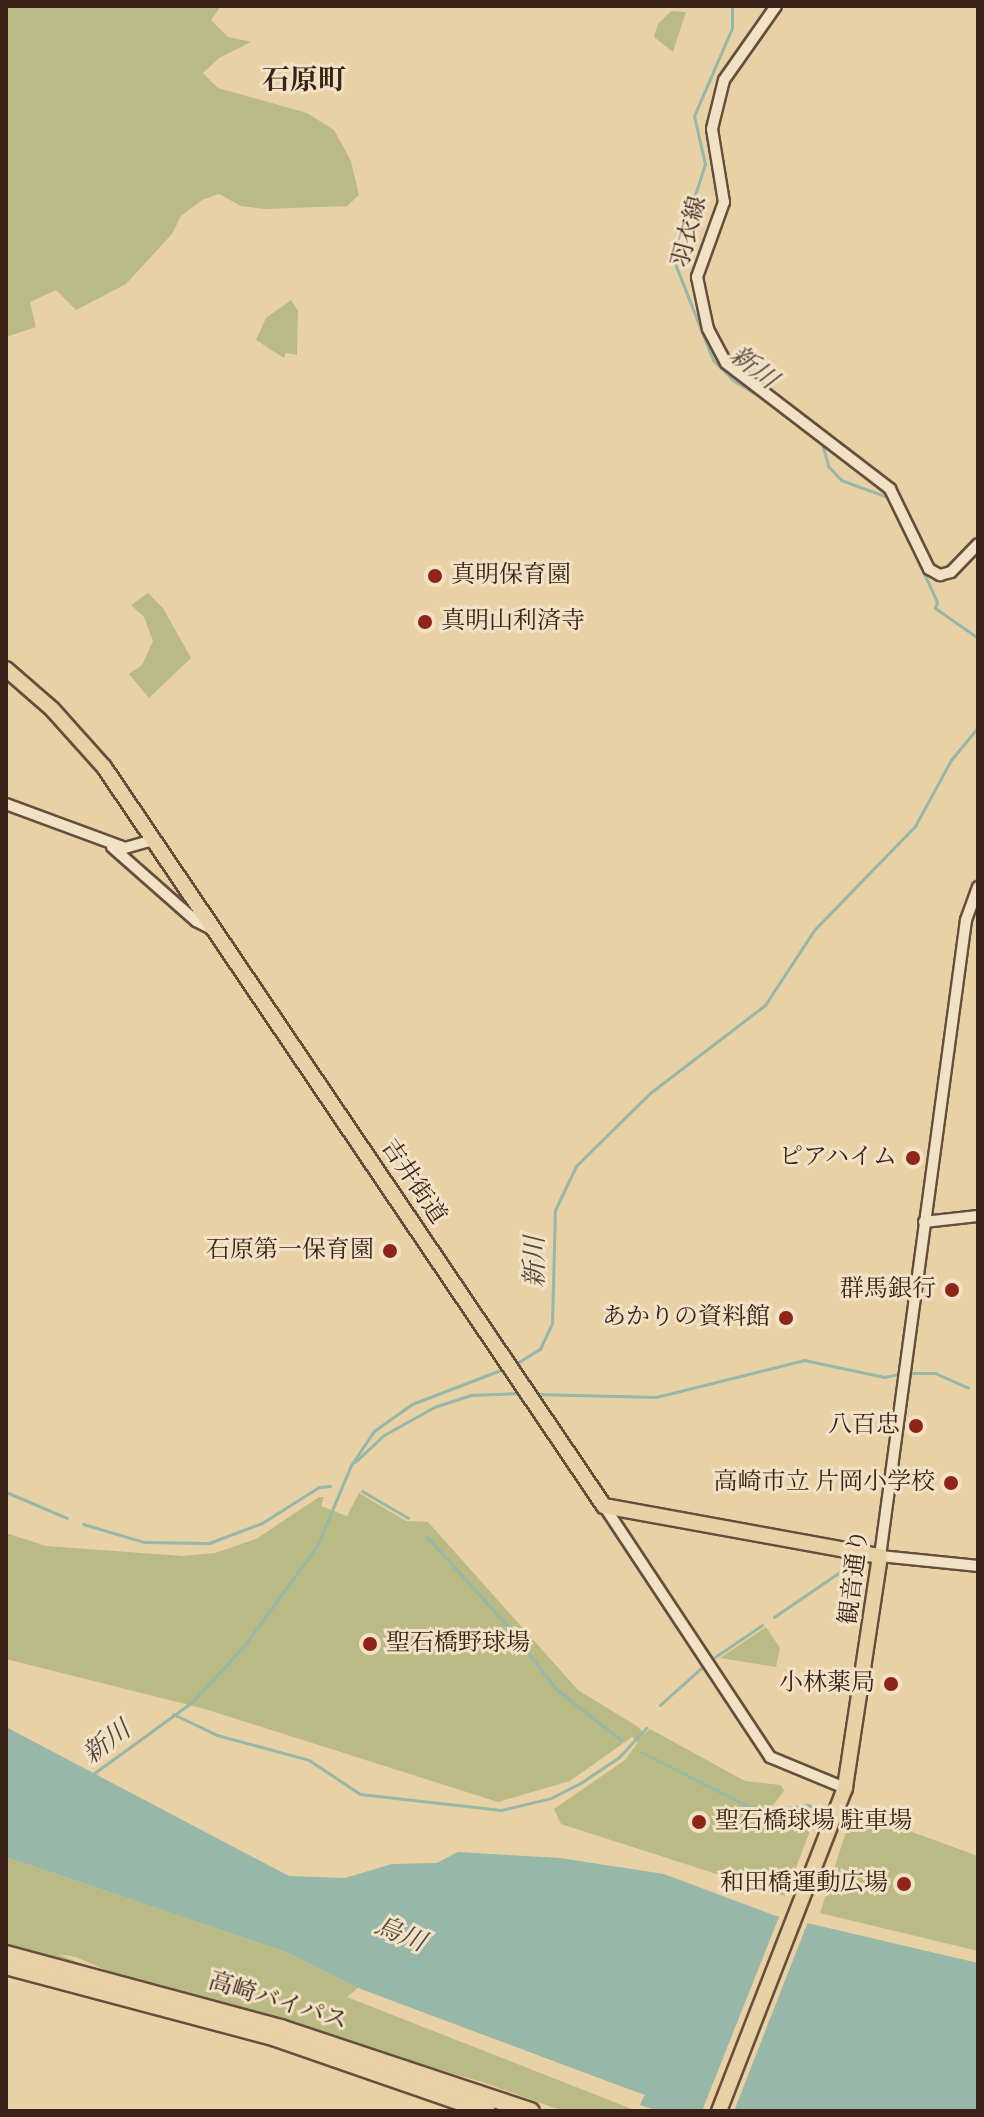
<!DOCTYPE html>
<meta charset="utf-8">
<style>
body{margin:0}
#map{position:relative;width:984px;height:2117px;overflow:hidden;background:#e9d1a6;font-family:"IM FELL English","Noto Serif JP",serif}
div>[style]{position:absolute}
.green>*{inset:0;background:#baba84}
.water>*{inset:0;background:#97b7a8}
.pier>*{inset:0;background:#e9d1a6}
.stream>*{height:3px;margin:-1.5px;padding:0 1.5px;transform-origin:1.5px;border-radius:1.5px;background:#97b7a8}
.roads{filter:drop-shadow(2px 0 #664e3c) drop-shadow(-2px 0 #664e3c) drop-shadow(0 2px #664e3c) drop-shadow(0 -2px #664e3c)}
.minor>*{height:10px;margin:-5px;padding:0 5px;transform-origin:5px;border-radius:5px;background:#f1e1c5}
.major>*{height:14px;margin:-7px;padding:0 7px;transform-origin:7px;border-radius:7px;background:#e9d1a6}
.highway>*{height:16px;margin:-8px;padding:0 8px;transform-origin:8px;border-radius:8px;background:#e9d1a6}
.dots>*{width:22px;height:22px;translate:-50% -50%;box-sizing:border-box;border:4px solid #f1e1c5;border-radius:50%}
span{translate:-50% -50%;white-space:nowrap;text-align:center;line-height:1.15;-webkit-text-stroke:6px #f1e1c5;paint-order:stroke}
.street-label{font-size:24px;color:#3a2219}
.poi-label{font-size:24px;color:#3a2219}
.left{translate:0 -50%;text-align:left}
.right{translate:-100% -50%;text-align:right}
.water-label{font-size:26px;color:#51473d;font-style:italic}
.quarter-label{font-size:28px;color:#3a2219;font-weight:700}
.frame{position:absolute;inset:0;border:8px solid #3a2219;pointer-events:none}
</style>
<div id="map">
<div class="green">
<div style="clip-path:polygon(6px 6px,221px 6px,211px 20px,228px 37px,251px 42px,219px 58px,203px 73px,218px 88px,307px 113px,334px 130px,351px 161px,359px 195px,347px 206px,265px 209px,241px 206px,219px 194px,202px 200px,181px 216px,172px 234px,126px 284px,76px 310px,56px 290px,30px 302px,36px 327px,6px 337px)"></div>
<div style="clip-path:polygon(671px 11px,686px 12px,673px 52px,654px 37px,658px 24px)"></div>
<div style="clip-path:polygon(291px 300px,298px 311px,297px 355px,286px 353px,284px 358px,256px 340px,266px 318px)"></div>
<div style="clip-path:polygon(148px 593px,163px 608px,191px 658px,149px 698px,129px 674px,142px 665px,153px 641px,144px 617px,131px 605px)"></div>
<div style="clip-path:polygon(359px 1493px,406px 1521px,428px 1522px,578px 1690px,640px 1728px,643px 1735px,650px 1729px,745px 1781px,781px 1785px,784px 1791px,767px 1813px,817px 1813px,785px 1896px,561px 1824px,554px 1809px,625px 1760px,638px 1742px,632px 1737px,570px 1781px,498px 1802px,205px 1709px,6px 1659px,6px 1533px,46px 1546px,183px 1556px,215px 1553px,256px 1539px,319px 1497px,324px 1497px,321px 1506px,347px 1516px)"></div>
<div style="clip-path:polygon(766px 1627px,780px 1648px,776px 1667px,720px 1658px)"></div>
<div style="clip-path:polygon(851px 1816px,879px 1820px,978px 1856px,978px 1951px,820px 1913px)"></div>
<div style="clip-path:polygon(6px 1857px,286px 1952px,358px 1988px,347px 1997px,637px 2111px,563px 2111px,479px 2081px,130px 1981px,76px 1957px,58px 1954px,101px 1972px,6px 1948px)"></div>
</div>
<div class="water">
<div style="clip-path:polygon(6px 1727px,289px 1876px,345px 1878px,392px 1864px,437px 1863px,458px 1852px,560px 1858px,664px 1874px,773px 1915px,978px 1963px,978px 2111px,658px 2111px,640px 2105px,644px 2095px,358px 1988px,286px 1952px,6px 1857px)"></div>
</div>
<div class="pier">
<div style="clip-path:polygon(781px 1912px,809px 1919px,734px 2111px,702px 2111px)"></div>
<div style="clip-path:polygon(358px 1988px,503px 2044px,645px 2095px,637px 2108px,639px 2098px,355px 1990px)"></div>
</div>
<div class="stream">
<div style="left:732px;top:6px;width:22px;rotate:90deg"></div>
<div style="left:732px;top:28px;width:96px;rotate:113.4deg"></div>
<div style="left:694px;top:116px;width:49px;rotate:77.1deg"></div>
<div style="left:705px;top:164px;width:33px;rotate:108deg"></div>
<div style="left:695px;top:195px;width:28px;rotate:88deg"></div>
<div style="left:696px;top:223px;width:25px;rotate:140deg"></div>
<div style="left:677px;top:239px;width:22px;rotate:98deg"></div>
<div style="left:674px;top:261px;width:106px;rotate:68.5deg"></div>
<div style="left:713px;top:360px;width:28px;rotate:45deg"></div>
<div style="left:733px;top:380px;width:55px;rotate:31.7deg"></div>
<div style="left:822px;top:443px;width:24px;rotate:75deg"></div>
<div style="left:828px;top:466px;width:19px;rotate:47deg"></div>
<div style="left:841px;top:480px;width:52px;rotate:20.2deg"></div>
<div style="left:901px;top:523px;width:87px;rotate:65.5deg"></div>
<div style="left:937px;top:602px;width:6px;rotate:108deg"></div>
<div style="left:935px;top:608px;width:52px;rotate:34.9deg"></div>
<div style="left:514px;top:1365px;width:31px;rotate:-32deg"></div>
<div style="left:540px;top:1349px;width:29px;rotate:-65deg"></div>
<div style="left:552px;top:1323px;width:113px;rotate:-88.5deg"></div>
<div style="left:555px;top:1210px;width:49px;rotate:-64.5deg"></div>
<div style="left:576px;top:1166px;width:104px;rotate:-44.6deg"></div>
<div style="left:650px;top:1093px;width:145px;rotate:-37.4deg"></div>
<div style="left:765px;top:1005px;width:91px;rotate:-56.7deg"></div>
<div style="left:815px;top:929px;width:144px;rotate:-45.8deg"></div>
<div style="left:915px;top:826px;width:75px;rotate:-61.4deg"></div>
<div style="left:951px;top:760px;width:43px;rotate:-50.7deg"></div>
<div style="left:908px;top:1373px;width:27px"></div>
<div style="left:935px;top:1373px;width:36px;rotate:24deg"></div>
<div style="left:535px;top:1394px;width:121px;rotate:1.4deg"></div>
<div style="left:656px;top:1397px;width:153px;rotate:-14deg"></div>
<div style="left:804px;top:1360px;width:82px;rotate:12deg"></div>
<div style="left:884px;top:1377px;width:16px;rotate:-11deg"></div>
<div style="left:355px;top:1462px;width:40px;rotate:-43deg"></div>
<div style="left:384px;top:1435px;width:57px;rotate:-29.2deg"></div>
<div style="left:434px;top:1407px;width:38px;rotate:-18deg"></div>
<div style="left:470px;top:1395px;width:49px;rotate:-2.3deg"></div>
<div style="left:362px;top:1491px;width:53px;rotate:30.4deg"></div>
<div style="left:6px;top:1492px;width:66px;rotate:23.1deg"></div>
<div style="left:83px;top:1524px;width:64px;rotate:16.4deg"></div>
<div style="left:144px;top:1542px;width:65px;rotate:0.9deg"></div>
<div style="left:209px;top:1543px;width:57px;rotate:-20.7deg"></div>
<div style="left:262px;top:1523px;width:67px;rotate:-32.3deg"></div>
<div style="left:319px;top:1487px;width:11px;rotate:-5deg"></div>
<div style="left:427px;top:1537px;width:118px;rotate:47.8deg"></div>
<div style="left:506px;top:1624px;width:82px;rotate:52.4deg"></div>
<div style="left:556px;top:1689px;width:83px;rotate:38.1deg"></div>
<div style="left:774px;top:1617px;width:92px;rotate:-34.4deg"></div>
<div style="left:715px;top:1657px;width:57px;rotate:-34.2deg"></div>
<div style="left:660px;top:1705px;width:57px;rotate:-42.1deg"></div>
<div style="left:173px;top:1714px;width:49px;rotate:25.5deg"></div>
<div style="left:217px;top:1735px;width:95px;rotate:15.2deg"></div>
<div style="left:309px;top:1760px;width:61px;rotate:33.7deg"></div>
<div style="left:360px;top:1794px;width:142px;rotate:6.5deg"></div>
<div style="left:501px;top:1810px;width:51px;rotate:-13.5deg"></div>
<div style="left:551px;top:1798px;width:31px;rotate:-27deg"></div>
<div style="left:579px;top:1784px;width:48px;rotate:-34deg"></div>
<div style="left:619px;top:1757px;width:40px;rotate:-47deg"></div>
<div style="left:641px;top:1752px;width:129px;rotate:26.8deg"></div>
<div style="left:93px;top:1774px;width:122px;rotate:-36deg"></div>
<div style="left:192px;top:1702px;width:76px;rotate:-47.1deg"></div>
<div style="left:244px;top:1646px;width:124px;rotate:-53.9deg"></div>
<div style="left:317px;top:1546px;width:88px;rotate:-67.2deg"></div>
<div style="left:351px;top:1465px;width:41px;rotate:-55.9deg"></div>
<div style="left:374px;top:1431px;width:47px;rotate:-35.4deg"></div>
<div style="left:412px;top:1404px;width:97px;rotate:-21deg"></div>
<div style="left:767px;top:1811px;width:41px;rotate:-8.3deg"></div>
<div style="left:808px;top:1805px;width:12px;rotate:20deg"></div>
</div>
<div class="roads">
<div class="minor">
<div style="left:776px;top:6px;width:90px;rotate:125.1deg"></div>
<div style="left:724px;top:80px;width:50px;rotate:103.8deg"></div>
<div style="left:712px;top:129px;width:74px;rotate:80.7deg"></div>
<div style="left:724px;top:202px;width:80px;rotate:109.8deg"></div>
<div style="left:697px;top:277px;width:53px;rotate:78.1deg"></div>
<div style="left:708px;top:329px;width:38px;rotate:62deg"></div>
<div style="left:726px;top:363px;width:207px;rotate:37.5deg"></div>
<div style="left:890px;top:489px;width:89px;rotate:64deg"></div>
<div style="left:929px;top:569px;width:13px;rotate:29deg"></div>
<div style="left:940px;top:575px;width:11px;rotate:-15deg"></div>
<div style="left:951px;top:572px;width:39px;rotate:-46deg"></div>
<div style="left:6px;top:804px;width:127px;rotate:20.3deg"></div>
<div style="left:125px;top:848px;width:29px;rotate:-16deg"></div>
<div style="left:112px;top:847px;width:112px;rotate:41.4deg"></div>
<div style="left:196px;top:921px;width:20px;rotate:27deg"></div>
<div style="left:978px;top:887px;width:35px;rotate:110deg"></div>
<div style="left:966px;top:920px;width:642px;rotate:97.7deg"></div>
<div style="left:880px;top:1556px;width:99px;rotate:5.8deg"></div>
<div style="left:924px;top:1222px;width:54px;rotate:-6.3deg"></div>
<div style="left:604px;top:1506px;width:301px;rotate:56.5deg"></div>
<div style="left:770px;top:1757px;width:81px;rotate:22.5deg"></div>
</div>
<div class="major">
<div style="left:6px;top:669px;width:61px;rotate:41deg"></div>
<div style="left:52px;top:709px;width:78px;rotate:48.1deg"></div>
<div style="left:104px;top:767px;width:892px;rotate:55.92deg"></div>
<div style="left:604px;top:1506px;width:280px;rotate:10.3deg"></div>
<div style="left:880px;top:1556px;width:235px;rotate:98.6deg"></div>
<div style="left:845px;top:1788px;width:347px;rotate:111.3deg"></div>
</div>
<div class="highway">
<div style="left:6px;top:1954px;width:285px;rotate:15.1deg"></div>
<div style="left:281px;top:2028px;width:263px;rotate:18.4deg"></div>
<div style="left:6px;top:1966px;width:279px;rotate:14.9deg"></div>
<div style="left:276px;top:2038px;width:223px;rotate:19.1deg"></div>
</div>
</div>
<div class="dots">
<div style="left:435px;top:576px;background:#8f2418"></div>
<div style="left:425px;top:622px;background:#8f2418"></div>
<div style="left:913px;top:1158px;background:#8f2418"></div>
<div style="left:390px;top:1251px;background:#8f2418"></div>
<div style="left:952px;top:1290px;background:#8f2418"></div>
<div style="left:786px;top:1318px;background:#8f2418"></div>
<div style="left:916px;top:1426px;background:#8f2418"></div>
<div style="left:951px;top:1483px;background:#8f2418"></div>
<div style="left:370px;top:1644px;background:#8f2418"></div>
<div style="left:891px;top:1684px;background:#8f2418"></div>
<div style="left:699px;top:1822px;background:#8f2418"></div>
<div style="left:904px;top:1884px;background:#8f2418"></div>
</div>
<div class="street-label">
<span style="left:690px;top:232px;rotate:-75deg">羽衣線</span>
<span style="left:413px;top:1182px;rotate:56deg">吉井街道</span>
<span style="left:855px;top:1577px;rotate:-83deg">観音通り</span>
<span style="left:278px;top:2002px;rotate:17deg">高崎バイパス</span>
</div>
<div class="poi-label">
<span class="left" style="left:451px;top:576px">真明保育園</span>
<span class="left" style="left:441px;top:622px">真明山利済寺</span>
<span class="right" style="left:897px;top:1158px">ピアハイム</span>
<span class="right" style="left:374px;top:1251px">石原第一保育園</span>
<span class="right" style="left:936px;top:1290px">群馬銀行</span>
<span class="right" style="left:770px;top:1318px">あかりの資料館</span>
<span class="right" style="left:900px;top:1426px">八百忠</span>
<span class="right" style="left:935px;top:1483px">高崎市立 片岡小学校</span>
<span class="left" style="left:386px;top:1644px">聖石橋野球場</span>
<span class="right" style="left:875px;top:1684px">小林薬局</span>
<span class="left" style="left:715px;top:1822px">聖石橋球場 駐車場</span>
<span class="right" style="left:888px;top:1884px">和田橋運動広場</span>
</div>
<div class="water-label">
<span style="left:753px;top:368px;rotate:38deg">新川</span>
<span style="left:536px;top:1262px;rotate:-90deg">新川</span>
<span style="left:107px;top:1743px;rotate:-37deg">新川</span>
<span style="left:400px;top:1935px;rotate:22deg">烏川</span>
</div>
<div class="quarter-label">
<span style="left:304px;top:82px">石原町</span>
</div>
<div class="frame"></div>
</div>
